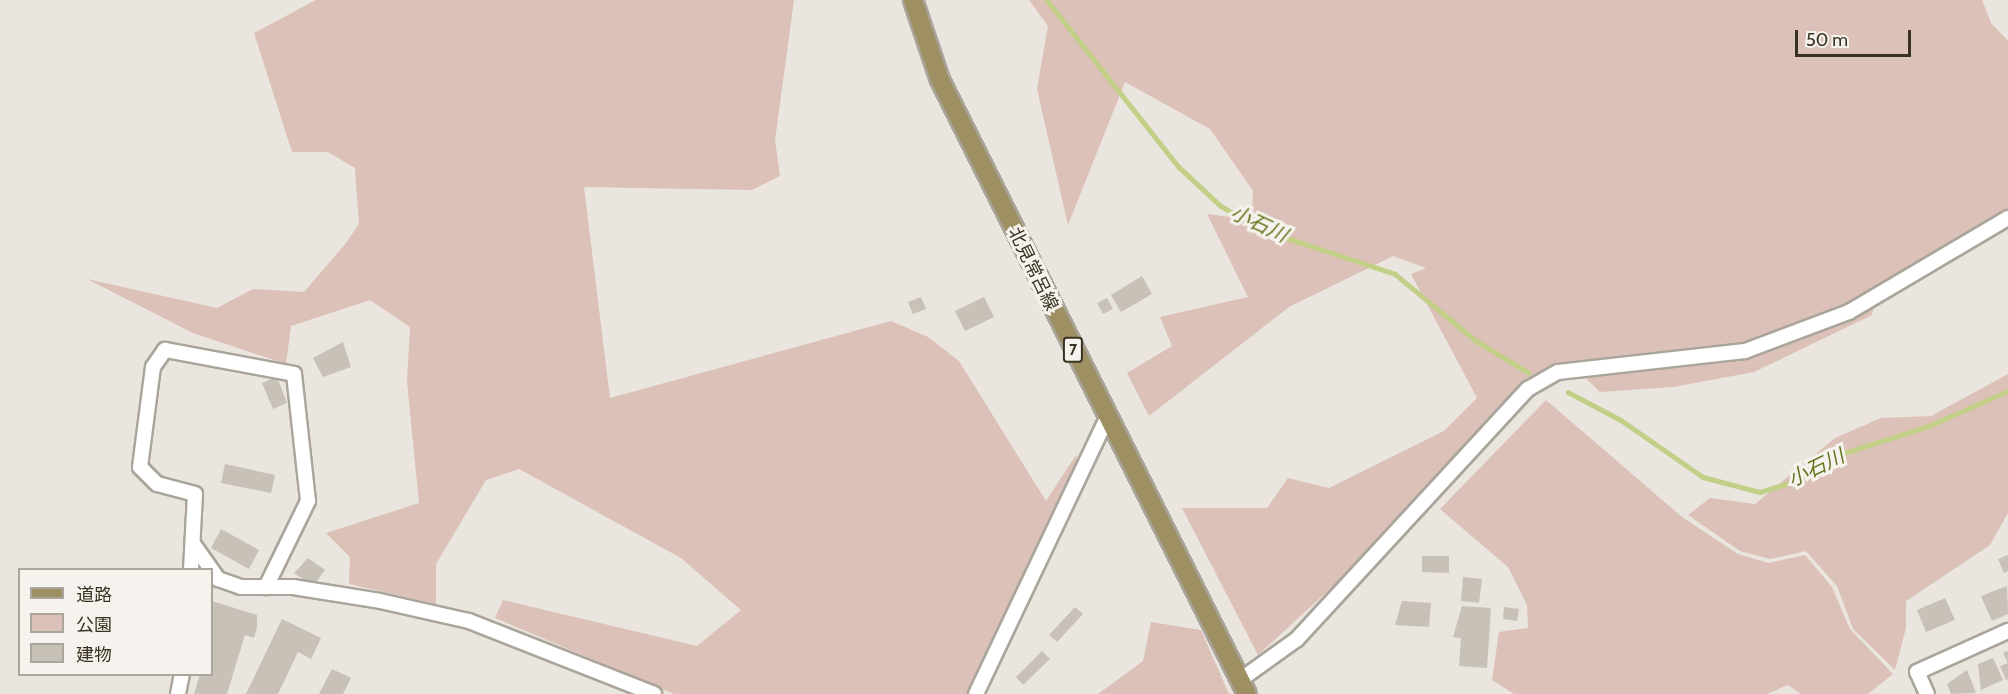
<!DOCTYPE html>
<meta charset="utf-8">
<style>
body{margin:0}
#map{position:relative;width:2008px;height:694px;overflow:hidden;background:#eae5de;font-family:Cabin,"Noto Sans JP",sans-serif}
div>[style]{position:absolute}
.green>*{inset:0;background:#dbc1b7}
.stream>*{height:4.5px;margin:-2.25px;padding:0 2.25px;transform-origin:2.25px;border-radius:2.25px;background:#c2cf86}
.building>*{inset:0;background:#c7c1b7}
.roads{filter:drop-shadow(2px 0 #aaa59a) drop-shadow(-2px 0 #aaa59a) drop-shadow(0 2px #aaa59a) drop-shadow(0 -2px #aaa59a)}
.street>*{height:14px;margin:-7px;padding:0 7px;transform-origin:7px;border-radius:7px;background:#fff}
.primary>*{height:18px;margin:-9px;padding:0 9px;transform-origin:9px;border-radius:9px;background:#9f9063}
span{translate:-50% -50%;white-space:nowrap;text-align:center;line-height:1.15;-webkit-text-stroke:6px #f6f3ee;paint-order:stroke}
.shield-label span{padding:2px 4px;background:#f6f3ee;border:2px solid;border-radius:4px;-webkit-text-stroke-width:0}
.shield-label{font-size:16px;color:#393220;font-weight:700}
.street-label{font-size:18px;color:#393220}
.water-label{font-size:20px;color:#63731c;font-style:italic}
.legend{position:absolute;left:18px;top:568px;width:195px;height:108px;box-sizing:border-box;background:#f6f3ee;border:2px solid #aaa69c;margin:0;padding:8px 10px;list-style:none;font-size:18px;color:#393220}
.legend li{display:flex;align-items:center;gap:12px;height:30px}
.legend b{width:30px;border:2px solid #aaa69c}
.scale{position:absolute;left:1795px;top:30px;width:116px;height:27px;box-sizing:border-box;border:3px solid #393220;border-top:0;padding-left:8px;font-size:18px;line-height:21px;white-space:nowrap;color:#393220;-webkit-text-stroke:4px #f6f3ee;paint-order:stroke}
</style>
<div id="map">
<div class="green">
<div style="clip-path:polygon(316px 0,794px 0,775px 140px,780px 176px,752px 190px,584px 187px,610px 398px,891px 321px,928px 337px,959px 361px,1046px 501px,1076px 455px,1078px 471px,969px 694px,674px 694px,495px 618px,503px 600px,697px 646px,741px 610px,681px 558px,519px 469px,486px 480px,436px 564px,436px 604px,349px 584px,350px 557px,326px 533px,419px 503px,407px 382px,410px 327px,370px 300px,291px 326px,286px 364px,193px 333px,87px 279px,217px 308px,253px 289px,304px 292px,346px 243px,359px 224px,355px 168px,328px 152px,292px 152px,254px 33px)"></div>
<div style="clip-path:polygon(1029px 0,1982px 0,1991px 23px,2008px 41px,2008px 210px,1878px 288px,1872px 315px,1754px 372px,1673px 387px,1600px 392px,1572px 365px,1528px 379px,1390px 534px,1258px 655px,1182px 508px,1267px 508px,1288px 478px,1329px 488px,1444px 431px,1477px 398px,1411px 274px,1426px 268px,1393px 256px,1289px 307px,1149px 416px,1127px 373px,1172px 346px,1160px 317px,1248px 297px,1207px 214px,1252px 220px,1253px 191px,1210px 129px,1125px 82px,1068px 225px,1037px 89px,1048px 26px)"></div>
<div style="clip-path:polygon(2008px 374px,2008px 513px,1990px 545px,1906px 601px,1906px 628px,1895px 670px,1853px 629px,1837px 586px,1806px 551px,1770px 559px,1740px 551px,1688px 515px,1710px 498px,1755px 504px,1835px 438px,1881px 418px,1931px 416px)"></div>
<div style="clip-path:polygon(1546px 400px,1682px 517px,1738px 554px,1769px 563px,1805px 555px,1832px 587px,1850px 629px,1893px 674px,1868px 694px,1801px 694px,1788px 685px,1767px 694px,1514px 694px,1492px 680px,1499px 632px,1528px 628px,1527px 605px,1508px 567px,1440px 509px)"></div>
<div style="clip-path:polygon(1151px 622px,1201px 630px,1229px 694px,1098px 694px,1143px 661px)"></div>
</div>
<div class="stream">
<div style="left:1047px;top:0;width:213px;rotate:51.7deg"></div>
<div style="left:1179px;top:167px;width:57px;rotate:42.9deg"></div>
<div style="left:1221px;top:206px;width:45px;rotate:30.5deg"></div>
<div style="left:1260px;top:229px;width:142px;rotate:18.4deg"></div>
<div style="left:1395px;top:274px;width:104px;rotate:39.5deg"></div>
<div style="left:1475px;top:340px;width:63px;rotate:31.4deg"></div>
<div style="left:1568px;top:392px;width:60px;rotate:27.8deg"></div>
<div style="left:1621px;top:420px;width:100px;rotate:34.8deg"></div>
<div style="left:1703px;top:477px;width:59px;rotate:14.7deg"></div>
<div style="left:1760px;top:492px;width:37px;rotate:-17deg"></div>
<div style="left:1795px;top:481px;width:50px;rotate:-31.2deg"></div>
<div style="left:1838px;top:455px;width:92px;rotate:-17.7deg"></div>
<div style="left:1926px;top:427px;width:90px;rotate:-23.7deg"></div>
</div>
<div class="building">
<div style="clip-path:polygon(1142px 276px,1152px 294px,1121px 312px,1111px 295px)"></div>
<div style="clip-path:polygon(921px 297px,926px 309px,913px 314px,908px 302px)"></div>
<div style="clip-path:polygon(984px 297px,994px 317px,965px 331px,955px 311px)"></div>
<div style="clip-path:polygon(1107px 298px,1113px 309px,1103px 314px,1097px 303px)"></div>
<div style="clip-path:polygon(343px 342px,351px 367px,323px 377px,313px 358px)"></div>
<div style="clip-path:polygon(277px 377px,287px 403px,273px 409px,262px 383px)"></div>
<div style="clip-path:polygon(225px 464px,275px 475px,271px 493px,221px 483px)"></div>
<div style="clip-path:polygon(221px 529px,259px 550px,249px 569px,211px 548px)"></div>
<div style="clip-path:polygon(2008px 555px,2008px 571px,2004px 573px,1998px 559px)"></div>
<div style="clip-path:polygon(1422px 556px,1449px 556px,1449px 573px,1422px 572px)"></div>
<div style="clip-path:polygon(308px 558px,325px 570px,313px 586px,294px 573px)"></div>
<div style="clip-path:polygon(1463px 577px,1482px 579px,1479px 603px,1461px 601px)"></div>
<div style="clip-path:polygon(2007px 586px,2008px 614px,1992px 621px,1981px 596px)"></div>
<div style="clip-path:polygon(1945px 598px,1955px 620px,1926px 632px,1917px 610px)"></div>
<div style="clip-path:polygon(212px 601px,257px 615px,257px 627px,254px 638px,245px 635px,227px 694px,194px 694px,200px 674px,212px 674px)"></div>
<div style="clip-path:polygon(1402px 601px,1431px 603px,1429px 627px,1395px 625px)"></div>
<div style="clip-path:polygon(1462px 606px,1491px 608px,1487px 668px,1459px 666px,1461px 638px,1453px 637px)"></div>
<div style="clip-path:polygon(1075px 607px,1083px 614px,1057px 642px,1049px 635px)"></div>
<div style="clip-path:polygon(1504px 607px,1519px 609px,1517px 621px,1503px 619px)"></div>
<div style="clip-path:polygon(282px 619px,321px 638px,311px 659px,298px 652px,278px 694px,246px 694px)"></div>
<div style="clip-path:polygon(1042px 651px,1050px 659px,1023px 685px,1016px 677px)"></div>
<div style="clip-path:polygon(2008px 651px,2008px 679px,2006px 680px,2000px 666px,2008px 663px,2003px 653px)"></div>
<div style="clip-path:polygon(1993px 658px,2003px 680px,1981px 690px,1978px 664px)"></div>
<div style="clip-path:polygon(332px 669px,351px 678px,343px 694px,319px 694px)"></div>
<div style="clip-path:polygon(1967px 670px,1976px 693px,1951px 694px,1947px 684px)"></div>
</div>
<div class="roads">
<div class="street">
<div style="left:194px;top:545px;width:42px;rotate:54.8deg"></div>
<div style="left:218px;top:579px;width:24px;rotate:19deg"></div>
<div style="left:241px;top:587px;width:52px"></div>
<div style="left:293px;top:587px;width:88px;rotate:9.1deg"></div>
<div style="left:380px;top:601px;width:91px;rotate:12.7deg"></div>
<div style="left:469px;top:621px;width:199px;rotate:21.5deg"></div>
<div style="left:191px;top:570px;width:76px;rotate:-87deg"></div>
<div style="left:195px;top:494px;width:39px;rotate:-165deg"></div>
<div style="left:157px;top:484px;width:24px;rotate:-135deg"></div>
<div style="left:140px;top:467px;width:101px;rotate:-82.6deg"></div>
<div style="left:153px;top:367px;width:21px;rotate:-55deg"></div>
<div style="left:165px;top:350px;width:131px;rotate:10.5deg"></div>
<div style="left:294px;top:374px;width:128px;rotate:83.7deg"></div>
<div style="left:308px;top:501px;width:96px;rotate:116deg"></div>
<div style="left:1240px;top:680px;width:70px;rotate:-35.7deg"></div>
<div style="left:1297px;top:639px;width:340px;rotate:-47.3deg"></div>
<div style="left:1528px;top:389px;width:34px;rotate:-30deg"></div>
<div style="left:1558px;top:372px;width:188px;rotate:-6.4deg"></div>
<div style="left:1745px;top:351px;width:111px;rotate:-20.6deg"></div>
<div style="left:1849px;top:312px;width:185px;rotate:-30.6deg"></div>
<div style="left:178px;top:694px;width:20px;rotate:-79deg"></div>
<div style="left:976px;top:694px;width:306px;rotate:-64.6deg"></div>
<div style="left:1927px;top:694px;width:24px;rotate:-114deg"></div>
<div style="left:1917px;top:672px;width:100px;rotate:-24.3deg"></div>
</div>
<div class="primary">
<div style="left:913px;top:0;width:84px;rotate:71.4deg"></div>
<div style="left:940px;top:80px;width:686px;rotate:63.43deg"></div>
</div>
</div>
<div class="shield-label">
<span style="left:1073px;top:350px">7</span>
</div>
<div class="street-label">
<span style="left:1033px;top:269px;rotate:64deg">北見常呂線</span>
</div>
<div class="water-label">
<span style="left:1259px;top:224px;rotate:25deg">小石川</span>
<span style="left:1816px;top:468px;rotate:-26deg">小石川</span>
</div>
<ul class="legend">
<li><b style="height:8px;background:#9f9063"></b>道路</li>
<li><b style="height:16px;background:#dbc1b7"></b>公園</li>
<li><b style="height:16px;background:#c7c1b7"></b>建物</li>
</ul>
<div class="scale">50 m</div>
</div>
